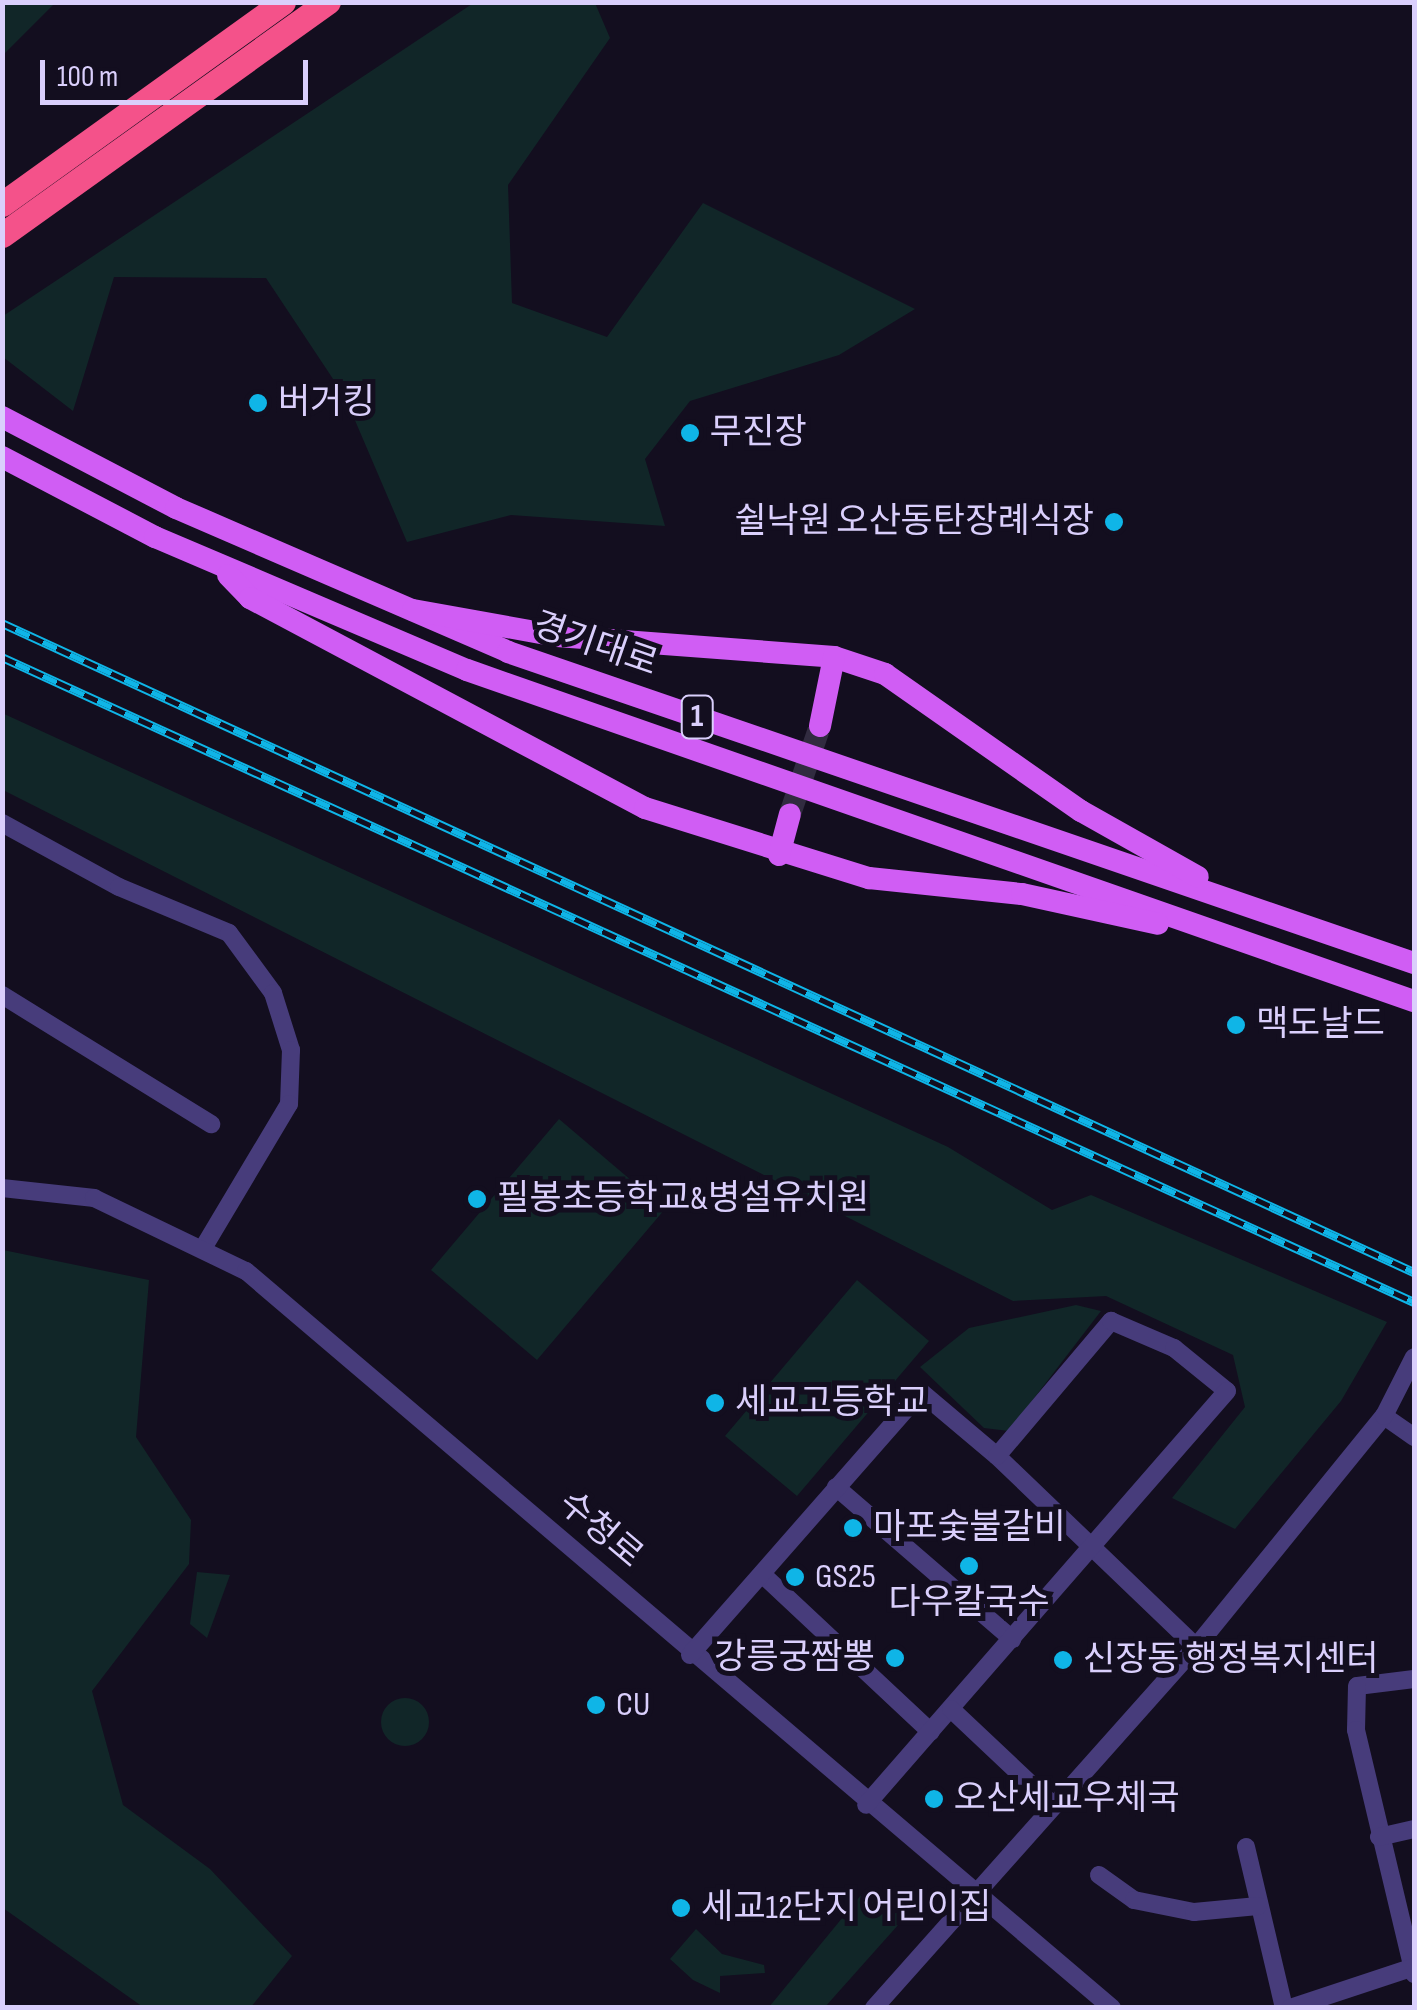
<!DOCTYPE html>
<meta charset="utf-8">
<style>
body{margin:0}
#map{position:relative;width:1417px;height:2010px;overflow:hidden;background:#130e1f;font-family:"Sofia Sans Condensed","Noto Sans KR",sans-serif}
div>[style]{position:absolute}
.green>*{inset:0;background:#112628}
.round{border-radius:50%}
.major-tunnel>*{height:22px;margin-top:-11px;transform-origin:0;background:repeating-linear-gradient(90deg,#312b40 0 22px,transparent 0 33px)}
.minor>*{height:18px;margin:-9px;padding:0 9px;transform-origin:9px;border-radius:9px;background:#473c7b}
.major>*{height:22px;margin:-11px;padding:0 11px;transform-origin:11px;border-radius:11px;background:#d05df4}
.highway>*{height:25px;margin:-12.5px;padding:0 12.5px;transform-origin:12.5px;border-radius:12.5px;background:#f4528a}
.rail>*{height:9px;margin-top:-4.5px;transform-origin:0;background:repeating-linear-gradient(90deg,#130e1f 0 15px,#0fb5e7 0 30px);box-sizing:border-box;border-block:2px solid #0fb5e7}
.dots>*{width:28px;height:28px;translate:-50% -50%;box-sizing:border-box;border:5px solid #130e1f;border-radius:50%}
span{translate:-50% -50%;white-space:nowrap;text-align:center;line-height:1.15;-webkit-text-stroke:10px #130e1f;paint-order:stroke}
.shield-label span{padding:2px 8px;background:#130e1f;border:2px solid;border-radius:8px;-webkit-text-stroke-width:0}
.shield-label{font-size:32px;color:#dacffc;font-weight:700}
.poi-label{font-size:35px;color:#dacffc}
.left{translate:0 -50%;text-align:left}
.right{translate:-100% -50%;text-align:right}
.street-label{font-size:35px;color:#dacffc}
.frame{position:absolute;inset:0;border:5px solid #dacffc;pointer-events:none}
.scale{position:absolute;left:40px;top:60px;width:268px;height:45px;box-sizing:border-box;border:5px solid #dacffc;border-top:0;padding-left:12px;font-size:30px;line-height:35px;white-space:nowrap;color:#dacffc;-webkit-text-stroke:8px #130e1f;paint-order:stroke}
</style>
<div id="map">
<div class="green">
<div style="clip-path:polygon(3px 2px,55px 2px,55px 3px,3px 55px)"></div>
<div style="clip-path:polygon(475px 2px,595px 3px,610px 38px,508px 185px,512px 303px,607px 337px,703px 203px,915px 309px,839px 355px,690px 401px,645px 459px,665px 526px,511px 515px,407px 542px,345px 397px,266px 278px,114px 277px,73px 411px,3px 357px,3px 316px)"></div>
<div style="clip-path:polygon(2px 713px,948px 1147px,1052px 1210px,1091px 1195px,1387px 1322px,1341px 1401px,1235px 1529px,1172px 1498px,1245px 1407px,1233px 1355px,1106px 1296px,1013px 1301px,3px 790px)"></div>
<div style="clip-path:polygon(559px 1119px,665px 1209px,537px 1360px,431px 1270px)"></div>
<div style="clip-path:polygon(3px 1250px,149px 1280px,136px 1437px,191px 1520px,189px 1564px,92px 1691px,123px 1805px,210px 1869px,292px 1956px,251px 2007px,143px 2007px,3px 1908px)"></div>
<div style="clip-path:polygon(857px 1280px,929px 1341px,797px 1496px,725px 1436px)"></div>
<div style="clip-path:polygon(1076px 1305px,1101px 1311px,1009px 1431px,984px 1428px,920px 1367px,969px 1328px)"></div>
<div style="clip-path:polygon(197px 1572px,230px 1575px,207px 1638px,190px 1624px)"></div>
<div class="round" style="left:381px;top:1698px;width:48px;height:48px"></div>
<div style="clip-path:polygon(866px 1889px,907px 1915px,825px 2007px,769px 2007px)"></div>
<div style="clip-path:polygon(696px 1929px,722px 1954px,764px 1965px,765px 1973px,720px 1976px,720px 1993px,693px 1980px,670px 1959px)"></div>
</div>
<div class="major-tunnel">
<div style="left:790px;top:814px;width:93px;rotate:-71.2deg"></div>
</div>
<div class="minor">
<div style="left:2px;top:823px;width:133px;rotate:28.7deg"></div>
<div style="left:119px;top:887px;width:119px;rotate:22.7deg"></div>
<div style="left:229px;top:933px;width:74px;rotate:53.7deg"></div>
<div style="left:273px;top:993px;width:60px;rotate:72.5deg"></div>
<div style="left:291px;top:1050px;width:54px;rotate:92.1deg"></div>
<div style="left:289px;top:1104px;width:164px;rotate:120.8deg"></div>
<div style="left:2px;top:995px;width:246px;rotate:31.7deg"></div>
<div style="left:2px;top:1188px;width:93px;rotate:6.2deg"></div>
<div style="left:94px;top:1198px;width:169px;rotate:25.7deg"></div>
<div style="left:246px;top:1271px;width:1137px;rotate:40.4deg"></div>
<div style="left:1384px;top:1416px;width:37px;rotate:35deg"></div>
<div style="left:997px;top:1456px;width:276px;rotate:43.8deg"></div>
<div style="left:836px;top:1487px;width:233px;rotate:40.8deg"></div>
<div style="left:762px;top:1574px;width:231px;rotate:43.1deg"></div>
<div style="left:690px;top:1655px;width:350px;rotate:-48.7deg"></div>
<div style="left:921px;top:1392px;width:99px;rotate:40.1deg"></div>
<div style="left:997px;top:1456px;width:177px;rotate:-49.8deg"></div>
<div style="left:1111px;top:1321px;width:69px;rotate:23.2deg"></div>
<div style="left:1174px;top:1348px;width:68px;rotate:39.1deg"></div>
<div style="left:1227px;top:1391px;width:549px;rotate:131.09deg"></div>
<div style="left:1414px;top:1679px;width:57px;rotate:173deg"></div>
<div style="left:1357px;top:1686px;width:44px;rotate:91.3deg"></div>
<div style="left:1356px;top:1730px;width:251px;rotate:76.6deg"></div>
<div style="left:951px;top:1709px;width:140px;rotate:43.3deg"></div>
<div style="left:1379px;top:1837px;width:36px;rotate:-13deg"></div>
<div style="left:1246px;top:1847px;width:165px;rotate:76.7deg"></div>
<div style="left:1099px;top:1875px;width:43px;rotate:35.5deg"></div>
<div style="left:1134px;top:1900px;width:61px;rotate:11.3deg"></div>
<div style="left:1194px;top:1912px;width:64px;rotate:-5.4deg"></div>
<div style="left:874px;top:2008px;width:484px;rotate:-48.3deg"></div>
<div style="left:1196px;top:1647px;width:298px;rotate:-50.9deg"></div>
<div style="left:1384px;top:1416px;width:66px;rotate:-63deg"></div>
<div style="left:1290px;top:2008px;width:131px;rotate:-18.3deg"></div>
</div>
<div class="major">
<div style="left:2px;top:417px;width:196px;rotate:27.6deg"></div>
<div style="left:176px;top:508px;width:362px;rotate:23.4deg"></div>
<div style="left:508px;top:652px;width:958px;rotate:18.95deg"></div>
<div style="left:2px;top:457px;width:173px;rotate:27.6deg"></div>
<div style="left:155px;top:537px;width:339px;rotate:23.1deg"></div>
<div style="left:467px;top:670px;width:1003px;rotate:19.27deg"></div>
<div style="left:228px;top:575px;width:32px;rotate:46deg"></div>
<div style="left:250px;top:598px;width:447px;rotate:28deg"></div>
<div style="left:645px;top:808px;width:235px;rotate:17.4deg"></div>
<div style="left:869px;top:878px;width:154px;rotate:6deg"></div>
<div style="left:1022px;top:894px;width:139px;rotate:12.4deg"></div>
<div style="left:413px;top:610px;width:146px;rotate:10.2deg"></div>
<div style="left:557px;top:636px;width:278px;rotate:4.3deg"></div>
<div style="left:834px;top:657px;width:54px;rotate:18.4deg"></div>
<div style="left:885px;top:674px;width:239px;rotate:35deg"></div>
<div style="left:1081px;top:811px;width:134px;rotate:29.4deg"></div>
<div style="left:820px;top:726px;width:70px;rotate:-78.5deg"></div>
<div style="left:779px;top:855px;width:42px;rotate:-75deg"></div>
</div>
<div class="highway">
<div style="left:2px;top:204px;width:346px;rotate:-35.7deg"></div>
<div style="left:2px;top:235px;width:401px;rotate:-35.6deg"></div>
</div>
<div class="rail">
<div style="left:2px;top:623px;width:1554px;rotate:24.69deg"></div>
<div style="left:2px;top:657px;width:1552px;rotate:24.55deg"></div>
</div>
<div class="dots">
<div style="left:258px;top:403px;background:#0fb5e7"></div>
<div style="left:690px;top:433px;background:#0fb5e7"></div>
<div style="left:1114px;top:522px;background:#0fb5e7"></div>
<div style="left:1236px;top:1025px;background:#0fb5e7"></div>
<div style="left:477px;top:1199px;background:#0fb5e7"></div>
<div style="left:715px;top:1403px;background:#0fb5e7"></div>
<div style="left:853px;top:1528px;background:#0fb5e7"></div>
<div style="left:969px;top:1566px;background:#0fb5e7"></div>
<div style="left:795px;top:1577px;background:#0fb5e7"></div>
<div style="left:895px;top:1658px;background:#0fb5e7"></div>
<div style="left:1063px;top:1660px;background:#0fb5e7"></div>
<div style="left:596px;top:1705px;background:#0fb5e7"></div>
<div style="left:934px;top:1799px;background:#0fb5e7"></div>
<div style="left:681px;top:1908px;background:#0fb5e7"></div>
</div>
<div class="shield-label">
<span style="left:697px;top:717px">1</span>
</div>
<div class="poi-label">
<span class="left" style="left:278px;top:403px">버거킹</span>
<span class="left" style="left:710px;top:433px">무진장</span>
<span class="right" style="left:1094px;top:522px">쉴낙원 오산동탄장례식장</span>
<span class="left" style="left:1256px;top:1025px">맥도날드</span>
<span class="left" style="left:497px;top:1199px">필봉초등학교&amp;병설유치원</span>
<span class="left" style="left:735px;top:1403px">세교고등학교</span>
<span class="left" style="left:873px;top:1528px">마포숯불갈비</span>
<span class="left" style="left:815px;top:1577px">GS25</span>
<span style="left:969px;top:1603px">다우칼국수</span>
<span class="right" style="left:875px;top:1658px">강릉궁짬뽕</span>
<span class="left" style="left:1083px;top:1660px">신장동 행정복지센터</span>
<span class="left" style="left:616px;top:1705px">CU</span>
<span class="left" style="left:954px;top:1799px">오산세교우체국</span>
<span class="left" style="left:701px;top:1908px">세교12단지 어린이집</span>
</div>
<div class="street-label">
<span style="left:595px;top:645px;rotate:19deg">경기대로</span>
<span style="left:600px;top:1530px;rotate:40deg">수청로</span>
</div>
<div class="frame"></div>
<div class="scale">100 m</div>
</div>
